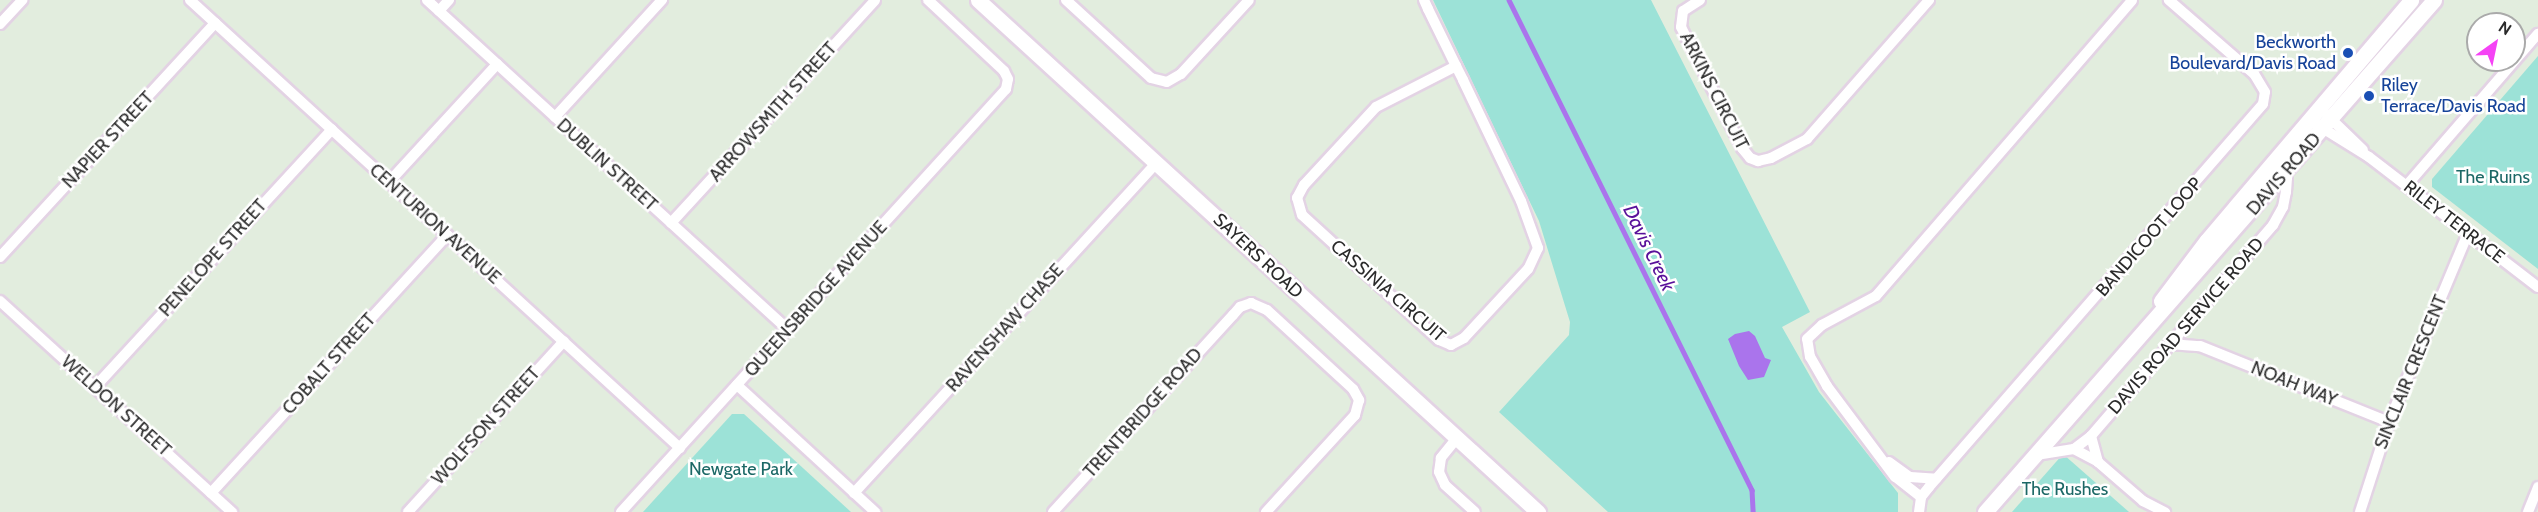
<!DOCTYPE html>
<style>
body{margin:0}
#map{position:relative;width:2538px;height:512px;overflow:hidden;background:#e2edde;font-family:Cabin,sans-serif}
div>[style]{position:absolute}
.green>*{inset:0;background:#9ce2d7}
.water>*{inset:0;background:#aa74ec}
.stream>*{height:4.5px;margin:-2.25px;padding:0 2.25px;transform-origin:2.25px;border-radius:2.25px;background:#aa74ec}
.roads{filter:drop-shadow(2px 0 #e3d3e4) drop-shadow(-2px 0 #e3d3e4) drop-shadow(0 2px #e3d3e4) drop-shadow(0 -2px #e3d3e4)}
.street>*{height:10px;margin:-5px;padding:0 5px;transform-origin:5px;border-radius:5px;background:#fff}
.secondary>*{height:15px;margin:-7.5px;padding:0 7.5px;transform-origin:7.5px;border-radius:7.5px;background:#fff}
.dots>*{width:16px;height:16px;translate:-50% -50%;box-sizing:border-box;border:3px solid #fff;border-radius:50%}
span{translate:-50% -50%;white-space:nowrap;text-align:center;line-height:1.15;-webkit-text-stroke:5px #fff;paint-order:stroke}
.transit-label{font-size:18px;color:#164399}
.right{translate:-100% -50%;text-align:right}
.left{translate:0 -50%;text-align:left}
.street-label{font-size:18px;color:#2b2b2b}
.park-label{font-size:18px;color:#1c6866}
.water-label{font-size:20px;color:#59119a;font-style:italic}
.north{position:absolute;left:2466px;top:12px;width:60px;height:60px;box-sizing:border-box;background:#fff;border:2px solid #aaa;border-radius:50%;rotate:33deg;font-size:16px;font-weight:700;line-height:24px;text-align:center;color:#2b2b2b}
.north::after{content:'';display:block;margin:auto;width:21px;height:27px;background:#f543f5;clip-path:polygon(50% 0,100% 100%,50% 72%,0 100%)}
</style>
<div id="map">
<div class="green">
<div style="clip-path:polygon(1433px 0,1651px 0,1810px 312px,1782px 327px,1819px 392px,1898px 493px,1898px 512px,1608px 512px,1499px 412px,1569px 335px,1570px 322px,1539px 221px)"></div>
<div style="clip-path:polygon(2538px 56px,2538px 269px,2432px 187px,2432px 179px)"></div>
<div style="clip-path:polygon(732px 414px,744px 414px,851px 512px,643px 512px)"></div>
<div style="clip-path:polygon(2063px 454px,2129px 512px,2012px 512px)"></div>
</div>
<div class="water">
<div style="clip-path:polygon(1749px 331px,1755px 336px,1765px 358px,1771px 360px,1764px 377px,1748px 380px,1739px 366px,1728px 339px,1735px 334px)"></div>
</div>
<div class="stream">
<div style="left:1509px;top:0;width:547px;rotate:63.62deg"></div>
<div style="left:1752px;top:490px;width:22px;rotate:87deg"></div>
</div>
<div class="roads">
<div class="street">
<div style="left:190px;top:0;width:664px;rotate:42.44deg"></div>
<div style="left:427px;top:0;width:489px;rotate:42.4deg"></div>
<div style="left:1066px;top:0;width:115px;rotate:42.5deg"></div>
<div style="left:1151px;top:78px;width:16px;rotate:14deg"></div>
<div style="left:1167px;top:82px;width:16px;rotate:-30deg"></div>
<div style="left:1181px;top:74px;width:100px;rotate:-47.4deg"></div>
<div style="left:1424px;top:0;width:10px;rotate:66deg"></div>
<div style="left:1428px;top:9px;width:64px;rotate:63.8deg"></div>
<div style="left:1456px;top:66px;width:16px;rotate:63deg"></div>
<div style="left:1463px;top:80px;width:134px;rotate:64.4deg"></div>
<div style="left:1521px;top:201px;width:50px;rotate:70.1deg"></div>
<div style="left:1538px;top:248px;width:23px;rotate:115deg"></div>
<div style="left:1528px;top:269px;width:94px;rotate:132.8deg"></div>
<div style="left:1464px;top:338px;width:15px;rotate:152deg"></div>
<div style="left:1451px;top:345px;width:13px;rotate:-157deg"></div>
<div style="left:1439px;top:340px;width:185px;rotate:-137.6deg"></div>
<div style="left:1302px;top:215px;width:18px;rotate:-106deg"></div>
<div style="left:1297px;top:198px;width:15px;rotate:-62deg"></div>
<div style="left:1304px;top:185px;width:106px;rotate:-47.3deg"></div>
<div style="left:1376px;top:107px;width:90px;rotate:-27.1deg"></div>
<div style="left:1700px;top:0;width:20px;rotate:147deg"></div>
<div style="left:1683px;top:11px;width:16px;rotate:97deg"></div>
<div style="left:1681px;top:27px;width:136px;rotate:63.2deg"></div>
<div style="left:1742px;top:148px;width:13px;rotate:51deg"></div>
<div style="left:1750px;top:158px;width:9px;rotate:21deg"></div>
<div style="left:1758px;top:161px;width:13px;rotate:-13deg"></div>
<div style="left:1771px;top:158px;width:41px;rotate:-27.8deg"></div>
<div style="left:1807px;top:139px;width:185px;rotate:-48.7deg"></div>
<div style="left:439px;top:11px;width:15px;rotate:-48deg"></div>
<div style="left:0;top:24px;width:33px;rotate:-47deg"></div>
<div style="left:2327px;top:115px;width:50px;rotate:44.2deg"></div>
<div style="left:555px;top:117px;width:159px;rotate:-47.6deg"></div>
<div style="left:2316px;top:124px;width:62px;rotate:31.9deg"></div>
<div style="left:2369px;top:157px;width:213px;rotate:37.6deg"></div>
<div style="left:389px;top:182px;width:160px;rotate:-47.5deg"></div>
<div style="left:2407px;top:185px;width:200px;rotate:-49.1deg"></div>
<div style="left:671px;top:223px;width:302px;rotate:-47.5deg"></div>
<div style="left:0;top:257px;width:318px;rotate:-47.4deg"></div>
<div style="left:0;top:301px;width:314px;rotate:42.3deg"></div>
<div style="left:2169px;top:344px;width:31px;rotate:4deg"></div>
<div style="left:2200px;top:346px;width:204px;rotate:21.9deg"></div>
<div style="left:737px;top:385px;width:188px;rotate:42.6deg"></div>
<div style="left:95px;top:387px;width:350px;rotate:-47.4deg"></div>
<div style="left:2091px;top:436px;width:27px;rotate:75deg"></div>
<div style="left:1457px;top:438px;width:26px;rotate:129deg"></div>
<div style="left:1441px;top:458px;width:14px;rotate:98deg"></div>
<div style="left:1439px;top:472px;width:14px;rotate:65deg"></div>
<div style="left:1445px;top:485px;width:40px;rotate:42deg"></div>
<div style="left:2074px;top:449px;width:27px;rotate:28deg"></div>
<div style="left:2098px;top:462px;width:60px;rotate:40.9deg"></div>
<div style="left:2143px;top:501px;width:25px;rotate:27deg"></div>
<div style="left:2036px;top:455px;width:38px;rotate:-9deg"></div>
<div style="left:2074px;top:449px;width:21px;rotate:-37deg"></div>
<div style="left:2091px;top:436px;width:279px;rotate:-49.2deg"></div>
<div style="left:2273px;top:225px;width:21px;rotate:-61deg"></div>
<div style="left:2283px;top:207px;width:15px;rotate:-79deg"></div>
<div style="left:2286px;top:192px;width:14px;rotate:-86deg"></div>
<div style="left:2287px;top:178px;width:12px;rotate:-114deg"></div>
<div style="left:1889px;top:462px;width:26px;rotate:36deg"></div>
<div style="left:1910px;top:477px;width:26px;rotate:4deg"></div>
<div style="left:211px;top:493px;width:350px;rotate:-47.5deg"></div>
<div style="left:854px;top:493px;width:447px;rotate:-47.5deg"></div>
<div style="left:1921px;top:497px;width:33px;rotate:-142deg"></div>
<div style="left:1895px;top:477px;width:114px;rotate:-126.8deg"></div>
<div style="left:1827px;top:386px;width:34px;rotate:-120deg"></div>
<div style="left:1810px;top:357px;width:18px;rotate:-99deg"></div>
<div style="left:1807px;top:339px;width:21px;rotate:-43deg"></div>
<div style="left:1822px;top:325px;width:61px;rotate:-28.2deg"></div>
<div style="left:1876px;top:296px;width:391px;rotate:-49.1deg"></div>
<div style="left:408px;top:512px;width:231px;rotate:-47.6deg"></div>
<div style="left:621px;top:512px;width:572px;rotate:-47.69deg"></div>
<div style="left:1006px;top:89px;width:10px;rotate:-79deg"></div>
<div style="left:1008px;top:79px;width:9px;rotate:-117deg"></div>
<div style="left:1004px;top:71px;width:104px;rotate:-136.9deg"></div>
<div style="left:1053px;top:512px;width:267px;rotate:-47.6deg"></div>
<div style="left:1233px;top:315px;width:11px;rotate:-49deg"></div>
<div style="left:1240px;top:307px;width:12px;rotate:-20deg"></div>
<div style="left:1251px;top:303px;width:17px;rotate:24deg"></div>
<div style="left:1267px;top:310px;width:117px;rotate:42.6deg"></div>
<div style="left:1353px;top:389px;width:13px;rotate:61deg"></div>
<div style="left:1359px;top:400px;width:16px;rotate:105deg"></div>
<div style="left:1355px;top:415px;width:132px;rotate:132.5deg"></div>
<div style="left:1919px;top:512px;width:15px;rotate:-82deg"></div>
<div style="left:1921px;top:497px;width:13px;rotate:-51deg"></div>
<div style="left:1929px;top:487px;width:508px;rotate:-48.91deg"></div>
<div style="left:2263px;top:104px;width:12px;rotate:-81deg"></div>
<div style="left:2265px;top:92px;width:21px;rotate:-121deg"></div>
<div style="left:2254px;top:74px;width:113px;rotate:-139deg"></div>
<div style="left:2360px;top:512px;width:95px;rotate:-72.1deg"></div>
<div style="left:2389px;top:422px;width:205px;rotate:-67.3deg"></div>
<div style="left:2528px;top:512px;width:27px;rotate:-68deg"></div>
</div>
<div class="secondary">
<div style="left:978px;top:0;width:759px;rotate:42.44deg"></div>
<div style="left:2161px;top:301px;width:76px;rotate:-53deg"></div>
<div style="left:2207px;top:240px;width:315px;rotate:-49.6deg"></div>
<div style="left:1985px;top:512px;width:681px;rotate:-48.75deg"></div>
</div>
</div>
<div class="dots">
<div style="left:2348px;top:53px;background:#1a4fb4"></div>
<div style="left:2369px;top:96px;background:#1a4fb4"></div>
</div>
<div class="transit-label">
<span class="right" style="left:2336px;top:53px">Beckworth<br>Boulevard/Davis Road</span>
<span class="left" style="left:2381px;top:96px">Riley<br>Terrace/Davis Road</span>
</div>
<div class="street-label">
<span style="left:1714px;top:91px;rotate:63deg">ARKINS CIRCUIT</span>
<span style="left:773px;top:112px;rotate:-48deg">ARROWSMITH STREET</span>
<span style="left:108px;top:140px;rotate:-47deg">NAPIER STREET</span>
<span style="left:607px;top:165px;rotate:42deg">DUBLIN STREET</span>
<span style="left:2284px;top:174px;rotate:-49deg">DAVIS ROAD</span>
<span style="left:2454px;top:222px;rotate:38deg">RILEY TERRACE</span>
<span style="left:435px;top:224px;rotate:42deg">CENTURION AVENUE</span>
<span style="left:2149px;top:237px;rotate:-49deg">BANDICOOT LOOP</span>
<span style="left:1258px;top:256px;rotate:43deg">SAYERS ROAD</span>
<span style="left:213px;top:258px;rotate:-48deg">PENELOPE STREET</span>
<span style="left:1388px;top:291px;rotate:41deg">CASSINIA CIRCUIT</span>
<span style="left:816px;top:299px;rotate:-48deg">QUEENSBRIDGE AVENUE</span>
<span style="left:2186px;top:326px;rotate:-49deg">DAVIS ROAD SERVICE ROAD</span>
<span style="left:1005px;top:328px;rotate:-48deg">RAVENSHAW CHASE</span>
<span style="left:329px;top:364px;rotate:-48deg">COBALT STREET</span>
<span style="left:2411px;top:372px;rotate:-68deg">SINCLAIR CRESCENT</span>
<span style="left:2294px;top:384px;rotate:22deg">NOAH WAY</span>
<span style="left:116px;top:406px;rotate:42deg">WELDON STREET</span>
<span style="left:1143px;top:413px;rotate:-48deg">TRENTBRIDGE ROAD</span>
<span style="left:486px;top:426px;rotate:-48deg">WOLFSON STREET</span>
</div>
<div class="park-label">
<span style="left:2493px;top:177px">The Ruins</span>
<span style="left:741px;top:469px">Newgate Park</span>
<span style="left:2065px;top:489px">The Rushes</span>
</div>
<div class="water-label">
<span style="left:1649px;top:248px;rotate:64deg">Davis Creek</span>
</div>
<div class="north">N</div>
</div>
